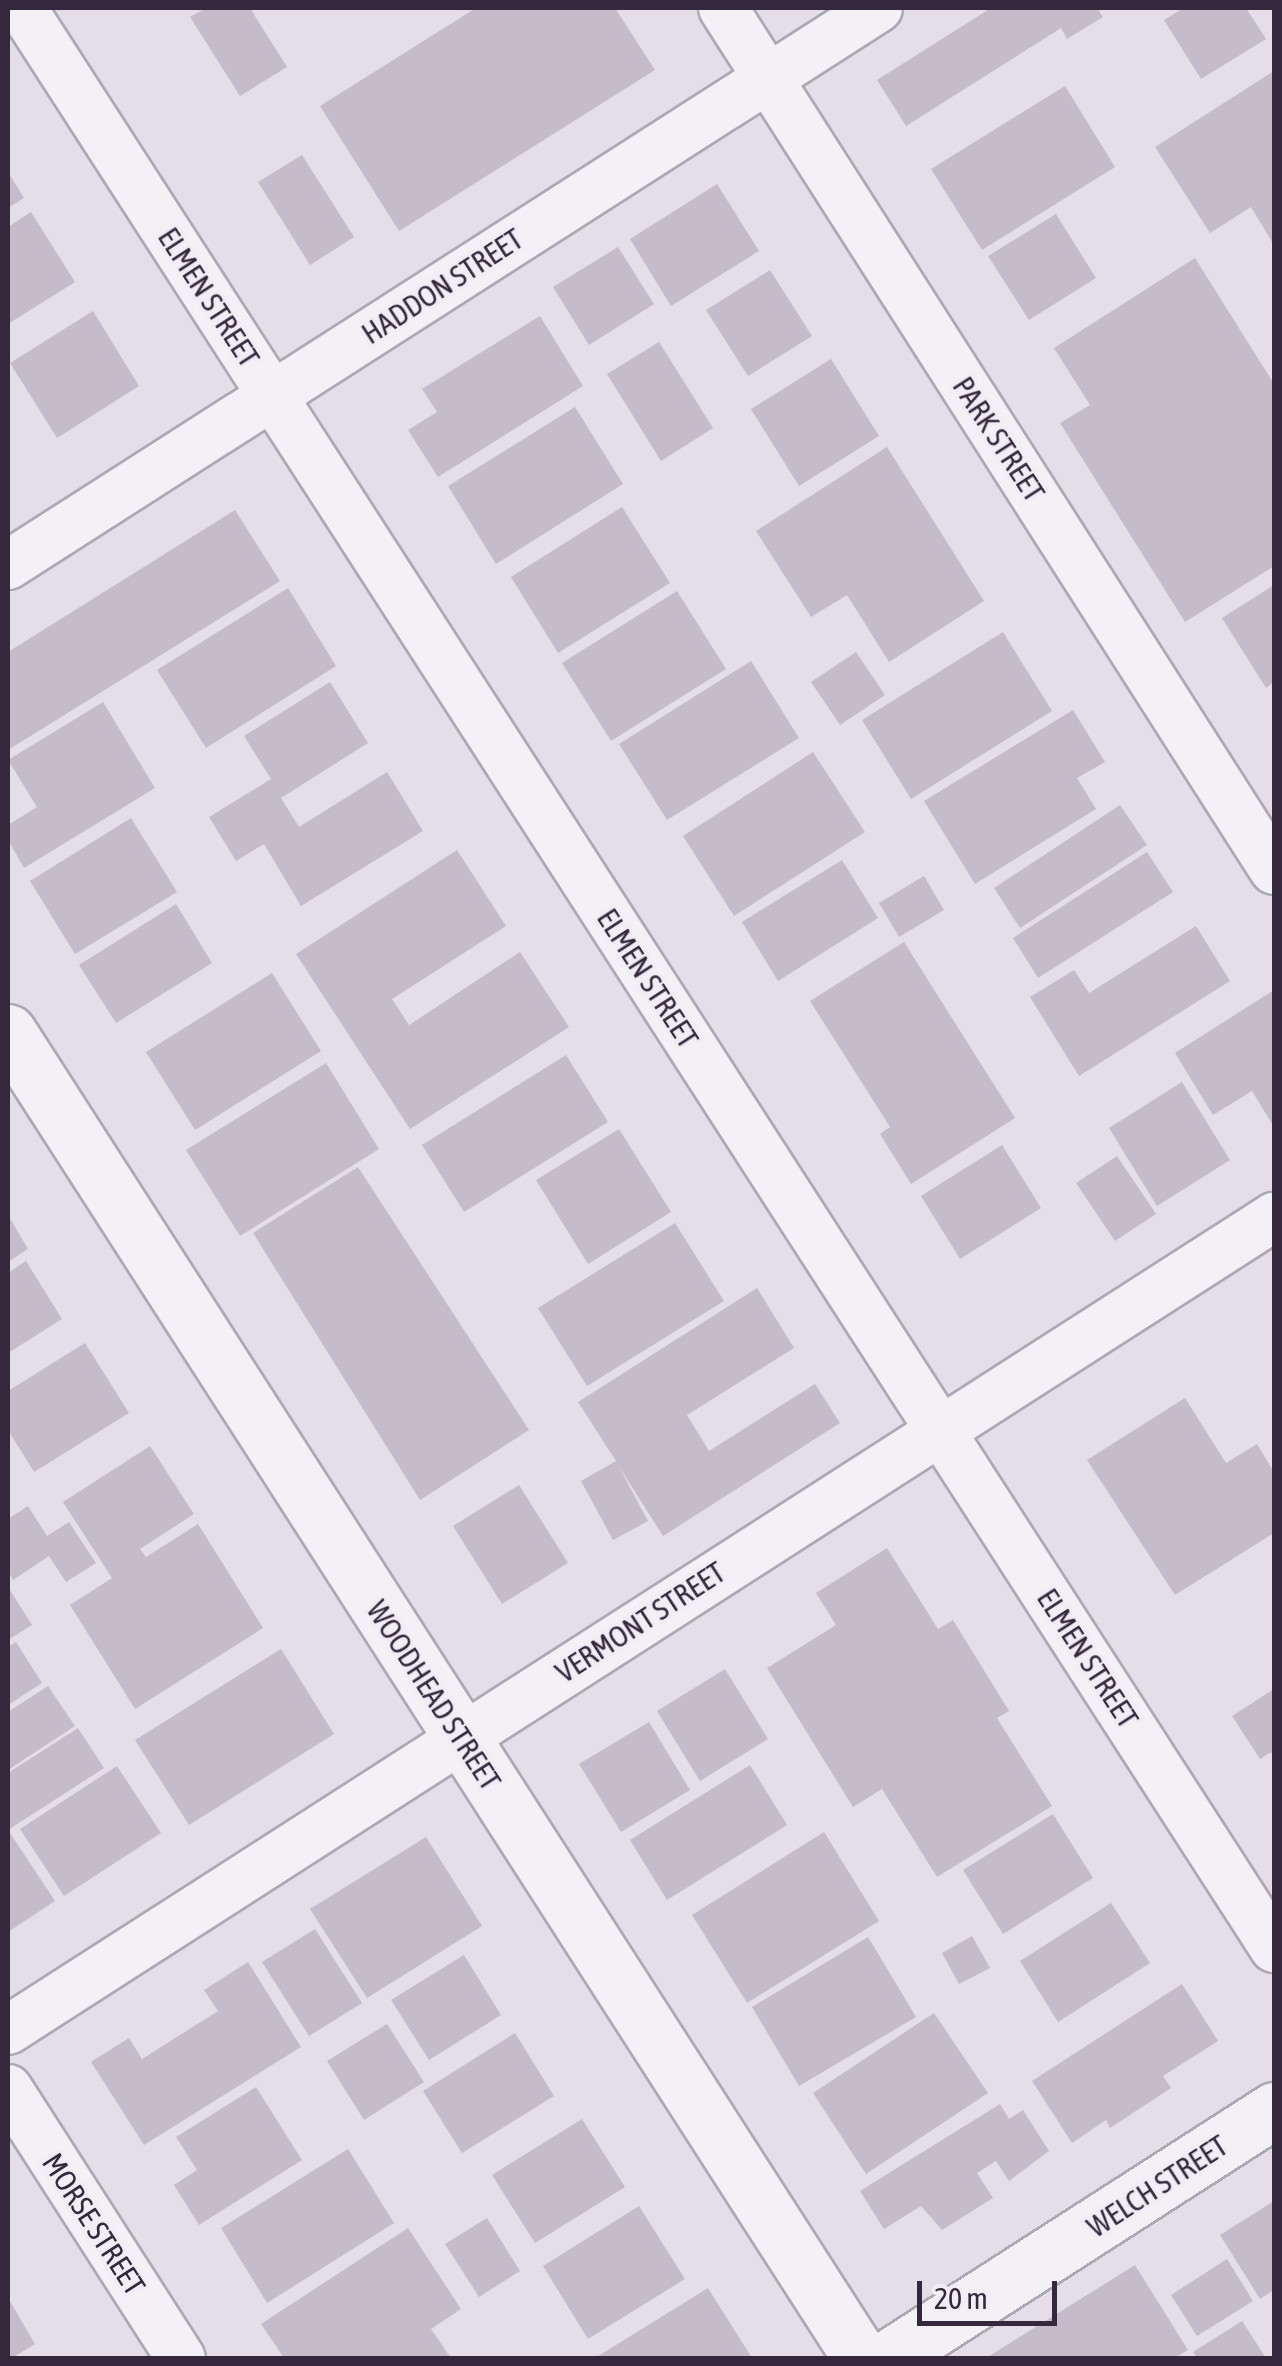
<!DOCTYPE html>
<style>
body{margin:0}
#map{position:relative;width:1282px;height:2366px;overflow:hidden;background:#e3dee7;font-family:"Asap Condensed",sans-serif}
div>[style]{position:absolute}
.building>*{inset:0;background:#c4bcca}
.roads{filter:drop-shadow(2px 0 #aea7b4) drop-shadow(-2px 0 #aea7b4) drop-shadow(0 2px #aea7b4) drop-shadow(0 -2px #aea7b4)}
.minor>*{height:48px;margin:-24px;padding:0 24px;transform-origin:24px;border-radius:24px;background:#f4f1f6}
.tertiary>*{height:55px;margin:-27.5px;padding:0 27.5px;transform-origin:27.5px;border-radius:27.5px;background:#f4f1f6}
span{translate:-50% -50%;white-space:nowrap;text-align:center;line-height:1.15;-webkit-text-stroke:8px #f1edf5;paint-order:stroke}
.street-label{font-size:30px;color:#34283d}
.frame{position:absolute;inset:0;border:10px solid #34283d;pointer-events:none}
.scale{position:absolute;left:917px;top:2281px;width:140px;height:45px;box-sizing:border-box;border:5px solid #34283d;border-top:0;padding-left:12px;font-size:30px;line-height:35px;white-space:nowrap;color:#34283d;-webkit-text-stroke:8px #f1edf5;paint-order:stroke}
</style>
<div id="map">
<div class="building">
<div style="clip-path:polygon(206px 8px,250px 8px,287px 67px,240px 96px,190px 17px)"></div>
<div style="clip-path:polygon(476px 8px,615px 8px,655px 70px,399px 231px,320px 106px)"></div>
<div style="clip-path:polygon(991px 8px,1097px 8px,1103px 17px,1067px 39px,1061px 28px,906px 126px,877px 80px)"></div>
<div style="clip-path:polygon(1184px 8px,1246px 8px,1266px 39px,1201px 79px,1164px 20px)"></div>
<div style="clip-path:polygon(1274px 71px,1274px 245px,1251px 207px,1210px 233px,1155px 147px)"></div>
<div style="clip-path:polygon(1065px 86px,1115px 167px,982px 250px,931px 169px)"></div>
<div style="clip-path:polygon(302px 155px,354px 237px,310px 265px,258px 182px)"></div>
<div style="clip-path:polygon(8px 172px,24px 198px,8px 208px)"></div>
<div style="clip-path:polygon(717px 184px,759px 251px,671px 306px,630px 239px)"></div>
<div style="clip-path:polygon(31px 212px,75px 282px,8px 324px,8px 227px)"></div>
<div style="clip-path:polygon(1056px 214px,1096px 278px,1029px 320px,988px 256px)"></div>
<div style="clip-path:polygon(618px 247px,654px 304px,589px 345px,553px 287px)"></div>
<div style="clip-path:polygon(1195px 258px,1274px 384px,1274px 566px,1185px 622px,1060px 423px,1090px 405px,1054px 348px)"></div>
<div style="clip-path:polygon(770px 270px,812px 336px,748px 376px,706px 310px)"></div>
<div style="clip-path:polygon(93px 311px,139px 386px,57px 438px,10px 363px)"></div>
<div style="clip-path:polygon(540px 316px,583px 386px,438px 477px,408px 430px,437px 412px,422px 389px)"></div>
<div style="clip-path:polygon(659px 342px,713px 428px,661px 461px,607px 374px)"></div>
<div style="clip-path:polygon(831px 359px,879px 436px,799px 486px,751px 409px)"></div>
<div style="clip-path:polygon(575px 407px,623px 484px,496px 564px,448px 486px)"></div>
<div style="clip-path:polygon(887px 447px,984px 601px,889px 662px,847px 595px,811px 617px,756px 531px)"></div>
<div style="clip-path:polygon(622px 507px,670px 583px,558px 653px,511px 577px)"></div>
<div style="clip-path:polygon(235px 510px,280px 581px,8px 750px,8px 652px)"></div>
<div style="clip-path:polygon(1274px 585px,1274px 682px,1266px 688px,1222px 618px)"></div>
<div style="clip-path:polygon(288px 588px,336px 666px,206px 748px,157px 670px)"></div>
<div style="clip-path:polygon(677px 591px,726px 669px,611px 741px,562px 663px)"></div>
<div style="clip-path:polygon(1003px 632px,1052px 711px,911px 799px,862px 720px)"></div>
<div style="clip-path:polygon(856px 652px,885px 695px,840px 725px,811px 682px)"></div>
<div style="clip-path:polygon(751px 661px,799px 738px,667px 820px,619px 744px)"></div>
<div style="clip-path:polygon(330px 682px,368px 743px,281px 798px,299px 827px,387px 772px,423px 831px,301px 906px,264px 844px,236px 861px,209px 817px,271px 779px,244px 736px)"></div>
<div style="clip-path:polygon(103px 702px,155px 788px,24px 868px,8px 840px,8px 825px,37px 807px,8px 760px)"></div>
<div style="clip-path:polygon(1073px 710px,1105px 762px,1077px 778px,1096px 809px,975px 884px,924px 801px)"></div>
<div style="clip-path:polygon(813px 752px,865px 832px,734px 916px,683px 836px)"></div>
<div style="clip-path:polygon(1120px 805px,1147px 845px,1020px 928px,994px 888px)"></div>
<div style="clip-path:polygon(131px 818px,177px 892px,75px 954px,30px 881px)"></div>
<div style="clip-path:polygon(457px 850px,506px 926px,392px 999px,409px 1025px,520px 952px,569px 1027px,410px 1129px,296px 954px)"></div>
<div style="clip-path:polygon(1147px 852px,1173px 892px,1038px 978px,1013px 938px)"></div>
<div style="clip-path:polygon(842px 860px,878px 918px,778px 981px,742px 922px)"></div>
<div style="clip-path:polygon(924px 876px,944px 910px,899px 937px,879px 903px)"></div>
<div style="clip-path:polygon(176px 904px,212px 963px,116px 1023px,79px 965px)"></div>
<div style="clip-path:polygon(1196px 926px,1230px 981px,1079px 1076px,1030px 997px,1074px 970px,1089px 993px)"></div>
<div style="clip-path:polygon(904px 942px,1015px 1118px,911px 1184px,880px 1134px,890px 1127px,810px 1001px)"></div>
<div style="clip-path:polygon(272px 973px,321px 1051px,195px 1130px,146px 1052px)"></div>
<div style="clip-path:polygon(1274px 990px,1274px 1127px,1252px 1091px,1213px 1115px,1175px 1053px)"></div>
<div style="clip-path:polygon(566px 1055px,608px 1122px,464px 1212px,422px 1145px)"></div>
<div style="clip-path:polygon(326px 1063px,379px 1149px,240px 1236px,186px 1150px)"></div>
<div style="clip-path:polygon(1182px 1082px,1230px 1160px,1157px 1206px,1109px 1128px)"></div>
<div style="clip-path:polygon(619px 1129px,671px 1212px,588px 1264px,536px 1180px)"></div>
<div style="clip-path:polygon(1002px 1145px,1041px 1208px,960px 1259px,921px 1196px)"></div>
<div style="clip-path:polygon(1117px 1156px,1156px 1214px,1115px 1241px,1076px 1183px)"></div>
<div style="clip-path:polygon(358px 1167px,529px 1430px,420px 1500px,253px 1233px)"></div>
<div style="clip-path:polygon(8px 1215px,28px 1249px,8px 1262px)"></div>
<div style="clip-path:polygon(675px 1223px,724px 1301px,587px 1386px,538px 1308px)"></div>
<div style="clip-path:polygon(26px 1261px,62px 1319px,8px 1353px,8px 1273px)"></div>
<div style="clip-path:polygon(757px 1288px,794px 1348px,687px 1415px,709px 1451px,815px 1384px,840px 1423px,663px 1536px,618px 1465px,648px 1521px,613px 1540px,581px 1481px,616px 1461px,578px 1402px)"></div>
<div style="clip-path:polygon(85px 1343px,129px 1413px,34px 1472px,8px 1430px,8px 1391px)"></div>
<div style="clip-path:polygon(1185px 1398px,1226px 1463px,1257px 1444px,1274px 1472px,1274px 1533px,1175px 1595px,1087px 1460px)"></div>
<div style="clip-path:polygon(150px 1446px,194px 1514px,140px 1549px,146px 1557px,198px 1524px,263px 1628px,135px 1709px,70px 1605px,112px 1578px,63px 1502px)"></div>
<div style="clip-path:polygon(519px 1485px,568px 1563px,502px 1604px,453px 1526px)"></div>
<div style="clip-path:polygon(28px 1506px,47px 1536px,69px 1522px,96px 1563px,66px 1582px,49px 1556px,13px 1580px,8px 1571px,8px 1519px)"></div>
<div style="clip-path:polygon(887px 1548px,938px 1629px,953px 1620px,1009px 1711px,997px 1718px,1052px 1806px,937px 1877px,882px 1789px,853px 1807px,767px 1668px,836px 1625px,816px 1593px)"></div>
<div style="clip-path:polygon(8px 1587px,32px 1625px,8px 1640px)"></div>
<div style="clip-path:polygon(16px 1642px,42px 1683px,8px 1705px,8px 1647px)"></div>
<div style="clip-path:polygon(281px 1649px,334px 1734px,189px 1825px,135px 1740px)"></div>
<div style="clip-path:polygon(725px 1669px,768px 1739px,700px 1781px,657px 1711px)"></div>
<div style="clip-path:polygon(48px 1686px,75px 1726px,8px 1770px,8px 1712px)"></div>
<div style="clip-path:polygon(1274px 1689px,1274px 1758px,1271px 1752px,1260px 1759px,1232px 1716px)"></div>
<div style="clip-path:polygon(649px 1722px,690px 1790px,621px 1832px,579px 1764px)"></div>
<div style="clip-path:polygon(78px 1728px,104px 1768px,8px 1830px,8px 1773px)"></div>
<div style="clip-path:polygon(750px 1765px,787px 1825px,667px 1900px,630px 1840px)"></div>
<div style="clip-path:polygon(117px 1766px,161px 1833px,64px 1896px,20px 1829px)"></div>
<div style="clip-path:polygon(1053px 1814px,1093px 1878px,1003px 1934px,963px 1870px)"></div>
<div style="clip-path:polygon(824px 1832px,879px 1921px,747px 2003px,692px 1915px)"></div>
<div style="clip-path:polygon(10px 1833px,55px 1901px,8px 1932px,8px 1835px)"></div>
<div style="clip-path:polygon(426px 1837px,482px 1926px,367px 1998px,310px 1909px)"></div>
<div style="clip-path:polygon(1111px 1903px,1150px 1963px,1058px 2022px,1020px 1961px)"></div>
<div style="clip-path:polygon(315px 1929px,362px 2003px,309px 2036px,262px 1962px)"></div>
<div style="clip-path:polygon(972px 1936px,990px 1968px,959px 1984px,942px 1953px)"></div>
<div style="clip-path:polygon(868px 1937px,916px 2017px,799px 2086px,752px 2007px)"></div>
<div style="clip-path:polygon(464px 1955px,501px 2015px,429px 2060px,391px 2000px)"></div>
<div style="clip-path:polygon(248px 1962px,301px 2047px,144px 2145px,91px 2062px,129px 2038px,142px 2059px,218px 2011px,204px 1990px)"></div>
<div style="clip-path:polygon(1182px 1984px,1218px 2041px,1163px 2076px,1171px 2088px,1110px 2128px,1106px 2120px,1072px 2143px,1032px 2081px)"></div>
<div style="clip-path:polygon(934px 2013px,988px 2093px,866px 2174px,813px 2093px)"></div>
<div style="clip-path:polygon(387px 2024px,424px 2082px,364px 2120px,327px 2061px)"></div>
<div style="clip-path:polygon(515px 2033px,554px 2096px,462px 2153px,423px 2091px)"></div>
<div style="clip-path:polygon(256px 2087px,302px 2160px,199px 2225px,174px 2185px,197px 2170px,176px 2137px)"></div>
<div style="clip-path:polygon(1000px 2104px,1009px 2119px,1023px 2110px,1049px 2151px,1009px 2181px,996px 2161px,977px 2173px,993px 2198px,942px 2230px,921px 2206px,884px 2229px,860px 2191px)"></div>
<div style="clip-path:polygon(582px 2119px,625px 2187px,535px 2243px,492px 2175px)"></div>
<div style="clip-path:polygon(348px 2149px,394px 2223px,267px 2303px,221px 2228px)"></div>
<div style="clip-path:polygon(1274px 2201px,1274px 2290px,1260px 2299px,1220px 2235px)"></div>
<div style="clip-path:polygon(639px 2206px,685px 2279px,588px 2339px,543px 2266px)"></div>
<div style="clip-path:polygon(487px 2218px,520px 2271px,479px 2297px,445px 2244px)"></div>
<div style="clip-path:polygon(408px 2228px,461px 2309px,431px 2329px,451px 2358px,284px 2358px,261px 2324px)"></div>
<div style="clip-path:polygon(1227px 2259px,1253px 2301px,1197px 2336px,1171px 2295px)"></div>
<div style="clip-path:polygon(1135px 2265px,1188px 2350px,1174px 2358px,986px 2358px)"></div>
<div style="clip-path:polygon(708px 2288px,752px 2358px,595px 2358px)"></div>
<div style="clip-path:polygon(8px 2298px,35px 2344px,12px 2358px,8px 2358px)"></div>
<div style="clip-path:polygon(1242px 2321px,1266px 2358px,1197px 2358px,1193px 2352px)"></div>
</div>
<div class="roads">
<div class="minor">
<div style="left:22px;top:8px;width:2309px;rotate:57.16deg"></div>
<div style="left:723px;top:8px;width:1023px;rotate:57.41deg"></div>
<div style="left:8px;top:565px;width:1033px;rotate:-32.63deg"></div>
<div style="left:8px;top:2030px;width:1505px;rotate:-32.71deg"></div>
<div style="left:8px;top:2089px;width:320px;rotate:57.3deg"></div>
</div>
<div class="tertiary">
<div style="left:8px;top:1032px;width:1577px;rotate:57.25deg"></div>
<div style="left:888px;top:2358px;width:459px;rotate:-32.7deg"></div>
</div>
</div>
<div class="street-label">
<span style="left:442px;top:286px;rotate:-33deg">HADDON STREET</span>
<span style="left:209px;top:297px;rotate:57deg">ELMEN STREET</span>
<span style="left:999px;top:439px;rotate:57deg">PARK STREET</span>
<span style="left:648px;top:978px;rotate:57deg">ELMEN STREET</span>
<span style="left:640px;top:1622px;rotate:-33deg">VERMONT STREET</span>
<span style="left:1088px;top:1658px;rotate:57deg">ELMEN STREET</span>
<span style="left:434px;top:1695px;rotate:57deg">WOODHEAD STREET</span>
<span style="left:1157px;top:2186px;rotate:-33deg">WELCH STREET</span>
<span style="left:94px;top:2224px;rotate:57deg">MORSE STREET</span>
</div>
<div class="frame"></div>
<div class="scale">20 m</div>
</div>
